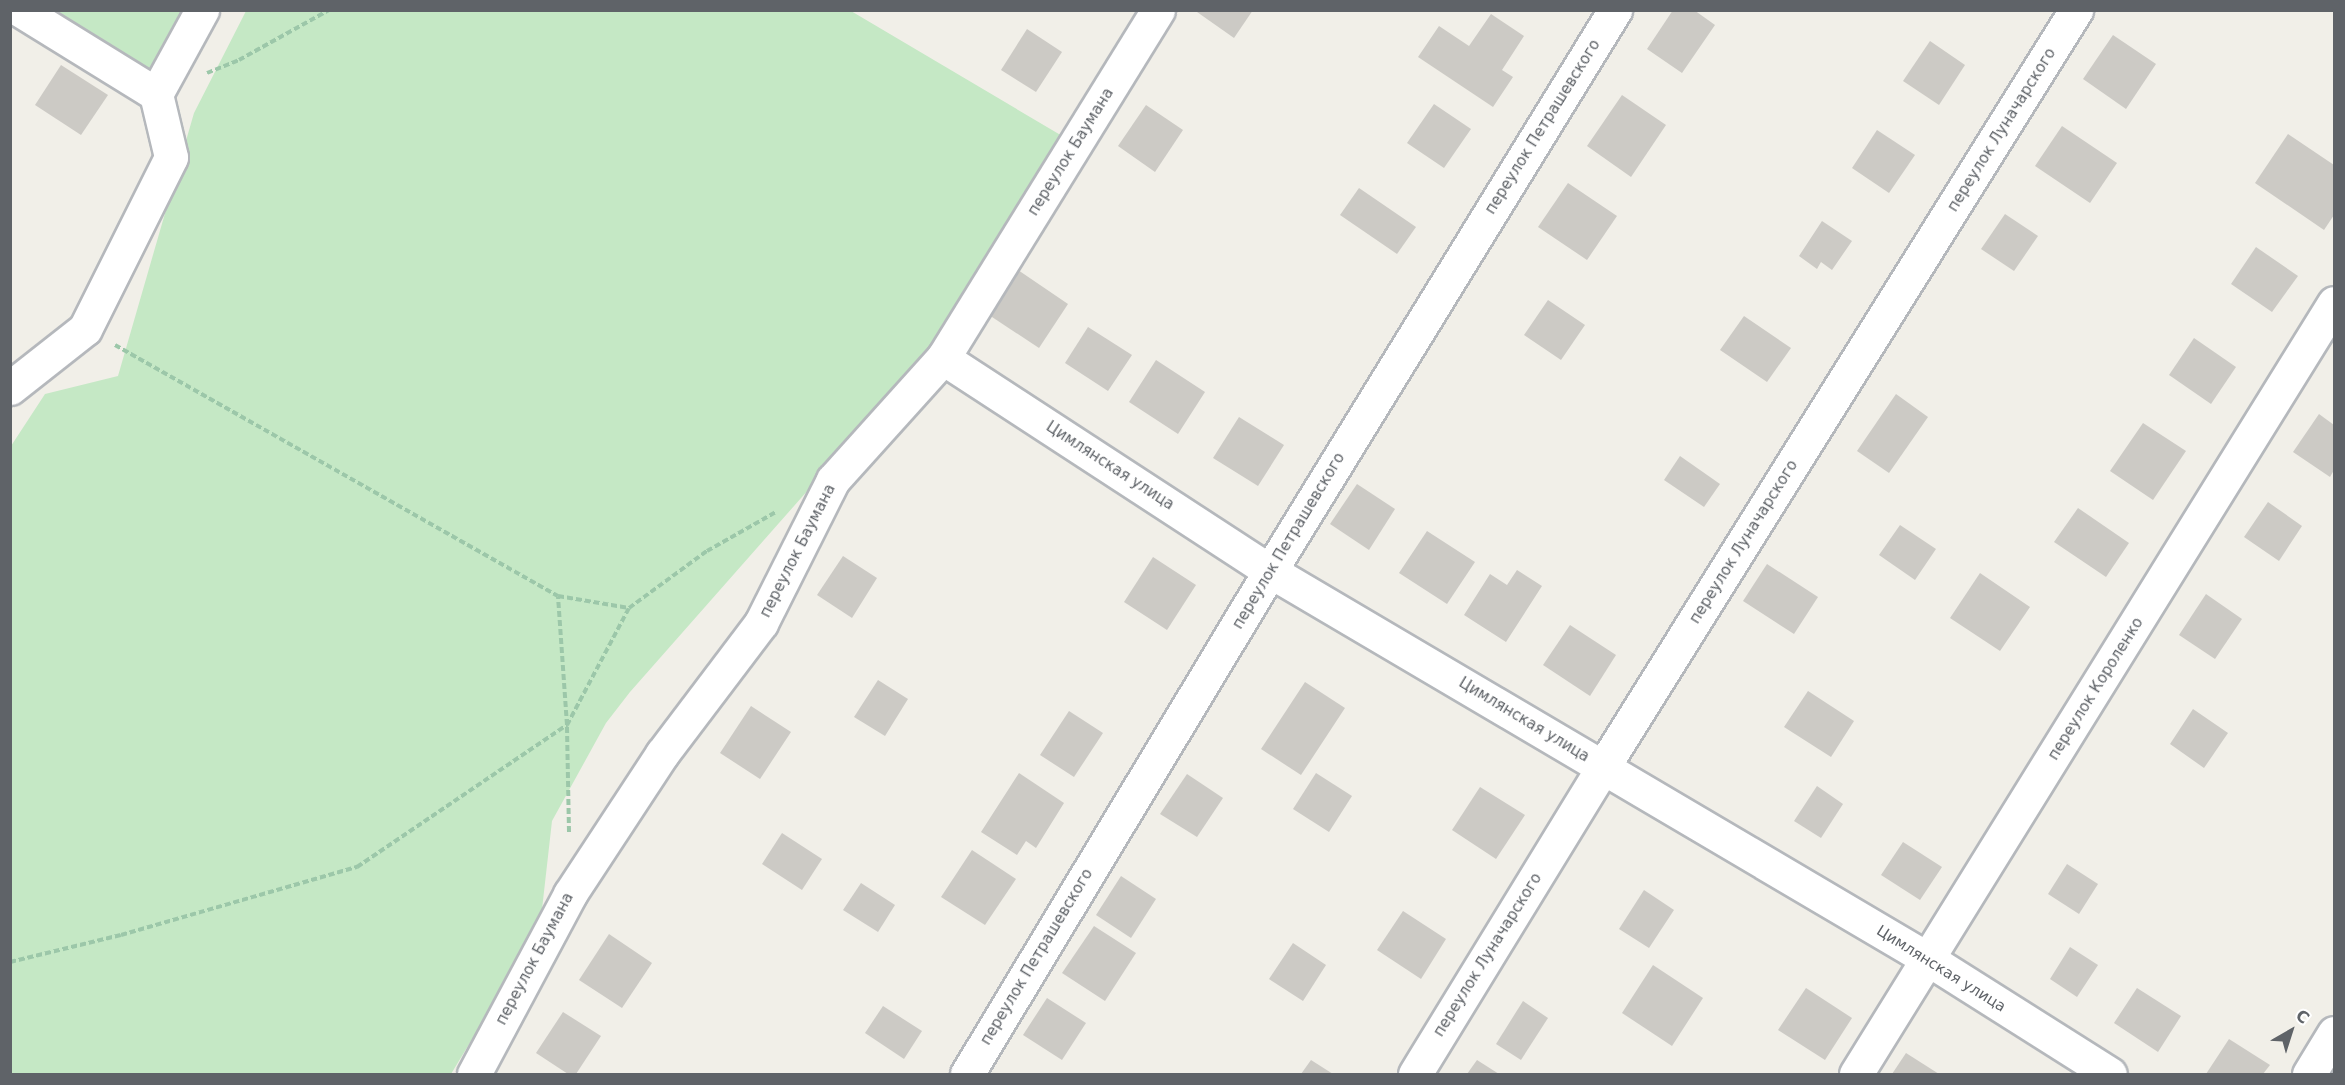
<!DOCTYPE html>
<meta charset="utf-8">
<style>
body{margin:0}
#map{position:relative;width:2345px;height:1085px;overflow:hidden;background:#f1efe8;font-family:"DejaVu Sans",sans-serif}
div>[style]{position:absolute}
.green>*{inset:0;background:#c5e8c5}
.building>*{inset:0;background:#cccac5}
.path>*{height:4px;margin-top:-2px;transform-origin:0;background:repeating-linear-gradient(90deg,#9cc7a9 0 6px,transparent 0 9px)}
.roads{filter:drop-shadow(2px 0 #b5b8bc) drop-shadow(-2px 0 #b5b8bc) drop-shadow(0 2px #b5b8bc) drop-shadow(0 -2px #b5b8bc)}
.street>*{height:33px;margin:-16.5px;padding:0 16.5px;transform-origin:16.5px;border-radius:16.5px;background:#fff}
span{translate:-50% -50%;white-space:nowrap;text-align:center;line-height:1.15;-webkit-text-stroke:4.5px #fff;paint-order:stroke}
.street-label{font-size:15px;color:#5f6368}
.frame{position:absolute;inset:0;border:12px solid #5f6368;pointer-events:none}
.north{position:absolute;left:2261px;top:1001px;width:60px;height:60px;-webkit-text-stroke:4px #fff;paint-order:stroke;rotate:39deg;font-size:16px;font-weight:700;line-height:24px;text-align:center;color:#5f6368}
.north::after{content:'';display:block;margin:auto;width:21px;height:27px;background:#5f6368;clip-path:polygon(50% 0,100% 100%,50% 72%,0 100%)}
</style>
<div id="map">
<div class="green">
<div style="clip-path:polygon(55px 11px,181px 10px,181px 11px,149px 70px)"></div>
<div style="clip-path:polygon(246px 11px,851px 11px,1069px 140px,921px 362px,630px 692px,606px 723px,552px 821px,540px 927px,451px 1074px,11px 1074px,11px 446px,45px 394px,118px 376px,194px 113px)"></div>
</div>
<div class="building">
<div style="clip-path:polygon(1198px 10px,1253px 10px,1234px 38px,1197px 12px)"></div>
<div style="clip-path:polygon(1673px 10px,1694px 10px,1715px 25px,1682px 73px,1647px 49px)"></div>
<div style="clip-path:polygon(1491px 14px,1524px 36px,1502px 70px,1513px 77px,1493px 107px,1418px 57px,1439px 26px,1469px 46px)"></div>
<div style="clip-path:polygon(1027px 29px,1062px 52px,1036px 92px,1001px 70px)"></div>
<div style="clip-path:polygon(2113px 35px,2156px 64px,2126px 109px,2083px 79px)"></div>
<div style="clip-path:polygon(1930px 41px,1965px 65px,1939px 105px,1903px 81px)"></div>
<div style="clip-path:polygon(61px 65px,108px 95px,81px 135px,35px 105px)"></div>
<div style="clip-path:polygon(1622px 95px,1666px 125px,1631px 177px,1587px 146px)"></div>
<div style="clip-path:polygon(1434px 104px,1471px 129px,1444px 168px,1407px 143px)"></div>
<div style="clip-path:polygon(1146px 105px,1183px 130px,1155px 172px,1118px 146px)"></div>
<div style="clip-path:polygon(2062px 126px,2117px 163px,2090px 203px,2035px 166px)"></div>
<div style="clip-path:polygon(1877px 130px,1915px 155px,1889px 193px,1852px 168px)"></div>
<div style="clip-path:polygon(2288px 134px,2334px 165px,2334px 215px,2324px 230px,2255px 183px)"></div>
<div style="clip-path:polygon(1568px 183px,1617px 216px,1587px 260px,1538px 227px)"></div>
<div style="clip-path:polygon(1359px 188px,1416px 227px,1397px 254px,1340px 215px)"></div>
<div style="clip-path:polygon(2005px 214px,2038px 236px,2014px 271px,1981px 249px)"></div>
<div style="clip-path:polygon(1822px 221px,1852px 241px,1832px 270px,1821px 262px,1817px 269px,1799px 256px)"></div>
<div style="clip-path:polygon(2256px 247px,2298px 276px,2272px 312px,2231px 284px)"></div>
<div style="clip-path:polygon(1018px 270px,1068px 304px,1039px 348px,989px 315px)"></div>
<div style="clip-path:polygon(1548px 300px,1585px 325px,1561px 360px,1524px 335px)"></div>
<div style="clip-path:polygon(1744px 316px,1791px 348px,1767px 382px,1720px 350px)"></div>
<div style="clip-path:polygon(1088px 327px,1132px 355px,1108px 391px,1065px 363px)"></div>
<div style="clip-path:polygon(2194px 338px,2236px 367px,2211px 404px,2169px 375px)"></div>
<div style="clip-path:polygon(1156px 360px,1205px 392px,1178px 434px,1129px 402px)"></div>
<div style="clip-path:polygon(1896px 394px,1928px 417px,1889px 473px,1857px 451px)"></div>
<div style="clip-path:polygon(2319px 414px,2334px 425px,2334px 470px,2330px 477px,2293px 452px)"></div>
<div style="clip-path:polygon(1239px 417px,1284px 445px,1258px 486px,1213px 458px)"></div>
<div style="clip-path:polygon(2143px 423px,2186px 451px,2153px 500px,2110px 471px)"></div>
<div style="clip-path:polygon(1680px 456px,1720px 484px,1704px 507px,1664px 480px)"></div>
<div style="clip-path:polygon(1357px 484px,1395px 509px,1369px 550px,1330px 524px)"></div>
<div style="clip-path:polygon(2268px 502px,2302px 526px,2279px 561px,2244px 537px)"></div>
<div style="clip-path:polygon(2078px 508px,2129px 543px,2106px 577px,2054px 542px)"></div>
<div style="clip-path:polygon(1900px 525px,1936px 549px,1915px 580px,1879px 555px)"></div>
<div style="clip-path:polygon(1427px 531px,1475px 562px,1447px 604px,1399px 573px)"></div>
<div style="clip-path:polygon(843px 556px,877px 578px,852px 618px,817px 595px)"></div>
<div style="clip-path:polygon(1153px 557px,1196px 585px,1167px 630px,1124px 602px)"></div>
<div style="clip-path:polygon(1767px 564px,1818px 597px,1794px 634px,1743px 601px)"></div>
<div style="clip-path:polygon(1517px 570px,1542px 586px,1506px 642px,1464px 615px,1490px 574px,1507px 585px)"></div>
<div style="clip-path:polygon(1980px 573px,2030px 607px,2000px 651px,1950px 618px)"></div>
<div style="clip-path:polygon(2206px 594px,2242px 619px,2215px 659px,2179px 635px)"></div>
<div style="clip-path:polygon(1570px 625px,1616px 655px,1590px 696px,1543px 665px)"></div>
<div style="clip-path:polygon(878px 680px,908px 699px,885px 736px,854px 717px)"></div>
<div style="clip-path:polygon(1305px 682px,1345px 708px,1301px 775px,1261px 749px)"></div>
<div style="clip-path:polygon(1808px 691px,1854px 721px,1831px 757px,1784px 727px)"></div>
<div style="clip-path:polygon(751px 706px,791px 732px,760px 779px,720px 753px)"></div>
<div style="clip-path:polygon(2193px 709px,2228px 733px,2204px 768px,2170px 744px)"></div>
<div style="clip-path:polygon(1069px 711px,1103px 733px,1074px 777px,1040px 755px)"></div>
<div style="clip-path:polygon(1019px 773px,1064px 803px,1036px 848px,1026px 841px,1017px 855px,981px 832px)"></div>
<div style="clip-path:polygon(1316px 773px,1352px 796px,1329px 832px,1293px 809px)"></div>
<div style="clip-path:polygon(1187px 774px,1223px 798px,1197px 837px,1160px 814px)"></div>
<div style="clip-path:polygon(1817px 786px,1843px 804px,1821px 838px,1794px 821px)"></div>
<div style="clip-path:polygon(1480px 787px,1525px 815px,1496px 859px,1452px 830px)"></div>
<div style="clip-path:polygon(782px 833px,822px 859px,802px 890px,762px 864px)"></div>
<div style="clip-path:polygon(1903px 842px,1942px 867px,1920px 900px,1881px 875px)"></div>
<div style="clip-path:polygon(972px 850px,1016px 879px,985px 925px,941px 897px)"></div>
<div style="clip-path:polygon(2067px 864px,2098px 884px,2079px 914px,2048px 894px)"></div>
<div style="clip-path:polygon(1121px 876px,1156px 899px,1131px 938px,1096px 915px)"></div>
<div style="clip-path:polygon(861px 883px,895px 905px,878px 932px,843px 910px)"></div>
<div style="clip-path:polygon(1644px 890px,1674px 910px,1649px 948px,1619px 929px)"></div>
<div style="clip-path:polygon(1403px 911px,1446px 939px,1421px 979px,1377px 950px)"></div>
<div style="clip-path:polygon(1094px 926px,1136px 953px,1105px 1001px,1062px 973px)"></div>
<div style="clip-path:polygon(609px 934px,652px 963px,622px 1008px,579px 980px)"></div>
<div style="clip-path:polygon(1293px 943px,1326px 965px,1303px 1001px,1269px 979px)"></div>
<div style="clip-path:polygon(2070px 947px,2098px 965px,2077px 997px,2050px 979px)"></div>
<div style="clip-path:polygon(1653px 965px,1703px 998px,1672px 1046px,1622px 1013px)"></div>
<div style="clip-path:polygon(1806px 988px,1852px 1018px,1825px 1060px,1778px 1030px)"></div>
<div style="clip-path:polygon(2137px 988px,2181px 1016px,2158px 1052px,2114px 1023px)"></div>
<div style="clip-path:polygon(1047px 998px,1086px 1023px,1062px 1060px,1023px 1035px)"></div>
<div style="clip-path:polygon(1523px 1001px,1548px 1018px,1521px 1060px,1496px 1044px)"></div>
<div style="clip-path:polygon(883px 1006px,922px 1031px,904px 1059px,865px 1033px)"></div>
<div style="clip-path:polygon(563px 1012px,601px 1036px,576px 1074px,568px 1074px,536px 1053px)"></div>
<div style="clip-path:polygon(2229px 1039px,2270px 1065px,2263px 1074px,2206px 1074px)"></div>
<div style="clip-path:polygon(1906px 1053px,1939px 1074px,1892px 1074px)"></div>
<div style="clip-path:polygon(1311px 1060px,1333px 1074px,1301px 1074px)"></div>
<div style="clip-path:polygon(1477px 1060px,1499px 1074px,1467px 1074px)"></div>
</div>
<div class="path">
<div style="left:207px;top:73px;width:35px;rotate:-22deg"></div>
<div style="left:239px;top:60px;width:103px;rotate:-29.1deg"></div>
<div style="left:115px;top:345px;width:509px;rotate:29.54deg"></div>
<div style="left:558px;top:596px;width:72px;rotate:9.6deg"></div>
<div style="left:629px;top:608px;width:97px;rotate:-36.2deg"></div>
<div style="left:707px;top:551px;width:79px;rotate:-29.5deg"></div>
<div style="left:569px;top:832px;width:107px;rotate:-91.1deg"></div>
<div style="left:567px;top:725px;width:132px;rotate:-62.1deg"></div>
<div style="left:10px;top:962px;width:114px;rotate:-13.7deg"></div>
<div style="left:121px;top:935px;width:246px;rotate:-16.1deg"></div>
<div style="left:357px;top:867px;width:254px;rotate:-34.1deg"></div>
<div style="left:567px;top:725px;width:129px;rotate:-94deg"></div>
</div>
<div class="roads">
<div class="street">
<div style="left:20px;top:10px;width:160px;rotate:31.7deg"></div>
<div style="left:943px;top:358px;width:390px;rotate:33.1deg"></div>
<div style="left:1270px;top:571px;width:764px;rotate:30.53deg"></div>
<div style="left:1928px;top:959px;width:215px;rotate:32.3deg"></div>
<div style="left:10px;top:388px;width:95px;rotate:-38.2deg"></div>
<div style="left:85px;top:329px;width:192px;rotate:-63.4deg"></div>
<div style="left:171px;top:157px;width:65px;rotate:-103.4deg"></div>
<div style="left:156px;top:94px;width:96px;rotate:-61.3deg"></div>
<div style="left:474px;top:1074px;width:204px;rotate:-61.9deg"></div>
<div style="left:570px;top:894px;width:168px;rotate:-56.7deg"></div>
<div style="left:662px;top:754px;width:164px;rotate:-52.9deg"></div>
<div style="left:761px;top:623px;width:160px;rotate:-63.3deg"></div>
<div style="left:833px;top:480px;width:164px;rotate:-48deg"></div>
<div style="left:943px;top:358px;width:409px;rotate:-58.3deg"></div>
<div style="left:967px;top:1074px;width:587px;rotate:-58.94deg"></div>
<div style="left:1270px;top:571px;width:659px;rotate:-58.41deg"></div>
<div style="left:1415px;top:1074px;width:360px;rotate:-58.5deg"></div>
<div style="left:1603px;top:767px;width:893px;rotate:-58deg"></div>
<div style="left:1856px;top:1074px;width:907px;rotate:-58.2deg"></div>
<div style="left:2309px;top:1074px;width:48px;rotate:-58.6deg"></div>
</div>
</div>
<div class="street-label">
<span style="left:1543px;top:127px;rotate:-58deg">переулок Петрашевского</span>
<span style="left:2002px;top:130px;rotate:-58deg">переулок Луначарского</span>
<span style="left:1071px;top:152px;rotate:-58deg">переулок Баумана</span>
<span style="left:1110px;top:466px;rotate:33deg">Цимлянская улица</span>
<span style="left:1289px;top:541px;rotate:-59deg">переулок Петрашевского</span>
<span style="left:1744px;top:542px;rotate:-58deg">переулок Луначарского</span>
<span style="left:798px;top:551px;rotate:-63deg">переулок Баумана</span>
<span style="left:2096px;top:689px;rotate:-58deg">переулок Короленко</span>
<span style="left:1524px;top:720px;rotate:31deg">Цимлянская улица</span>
<span style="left:1488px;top:955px;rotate:-58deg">переулок Луначарского</span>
<span style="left:1037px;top:957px;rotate:-59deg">переулок Петрашевского</span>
<span style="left:535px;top:959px;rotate:-62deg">переулок Баумана</span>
<span style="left:1941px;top:969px;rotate:32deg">Цимлянская улица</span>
</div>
<div class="frame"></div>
<div class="north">С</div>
</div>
